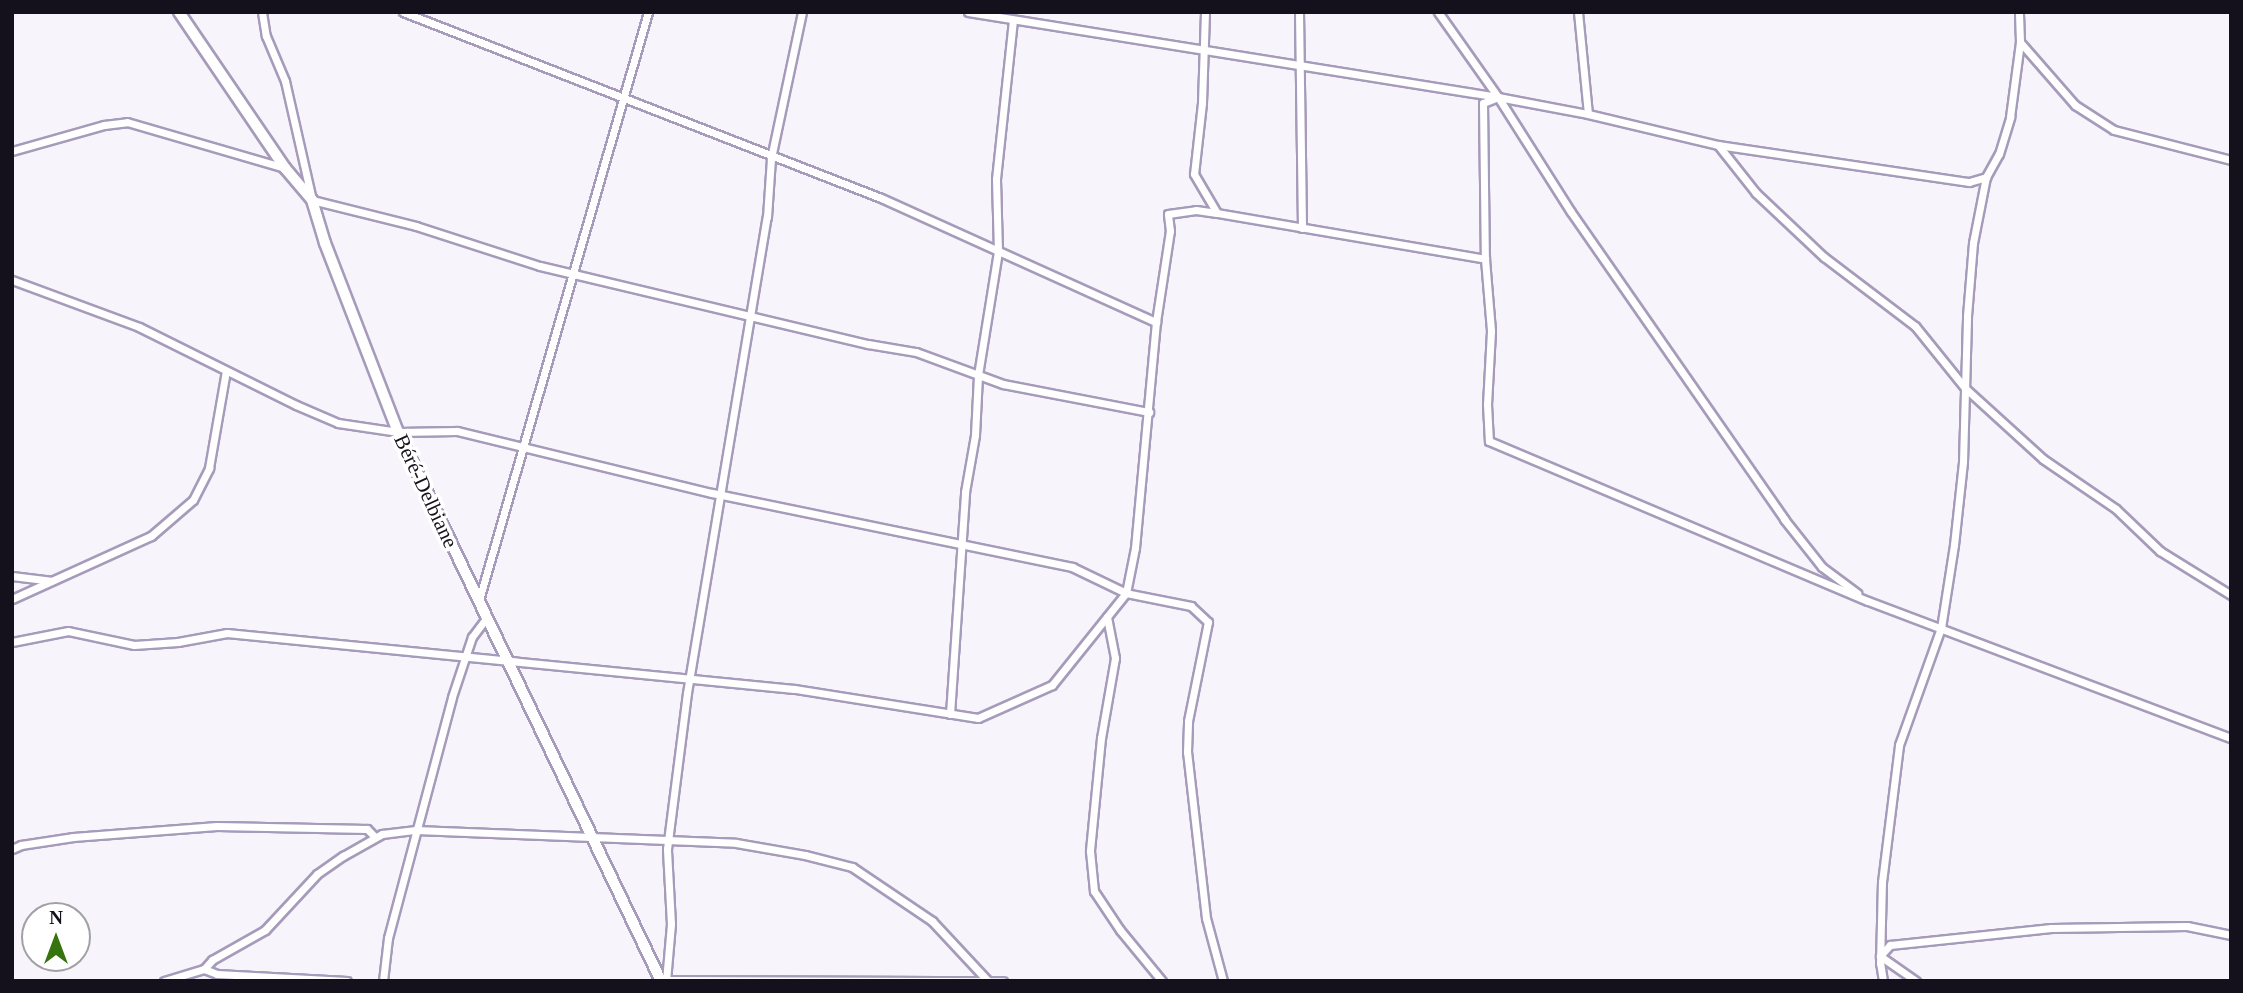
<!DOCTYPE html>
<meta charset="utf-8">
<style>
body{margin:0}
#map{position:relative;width:2243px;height:993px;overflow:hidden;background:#f7f5fb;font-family:Georgia,serif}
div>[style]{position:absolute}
.roads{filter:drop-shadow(2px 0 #a69bba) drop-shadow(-2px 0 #a69bba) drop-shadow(0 2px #a69bba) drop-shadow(0 -2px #a69bba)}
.street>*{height:7px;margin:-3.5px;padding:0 3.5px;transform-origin:3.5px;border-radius:3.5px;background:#fff}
.secondary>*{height:10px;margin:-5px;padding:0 5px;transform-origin:5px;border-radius:5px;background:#fff}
span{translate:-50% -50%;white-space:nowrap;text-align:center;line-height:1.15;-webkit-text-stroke:7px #fff;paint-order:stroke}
.street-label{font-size:21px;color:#15111c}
.frame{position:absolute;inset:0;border:14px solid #15111c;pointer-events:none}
.north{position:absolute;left:21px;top:902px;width:70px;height:70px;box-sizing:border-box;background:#fff;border:2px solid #a1a0a4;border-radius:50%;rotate:0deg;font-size:19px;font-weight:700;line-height:28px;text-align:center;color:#15111c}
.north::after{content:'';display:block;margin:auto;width:24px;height:32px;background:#36740d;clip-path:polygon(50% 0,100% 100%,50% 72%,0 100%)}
</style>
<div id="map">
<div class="roads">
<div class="street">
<div style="left:262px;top:12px;width:24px;rotate:81deg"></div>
<div style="left:266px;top:36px;width:49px;rotate:67.1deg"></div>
<div style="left:285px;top:81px;width:122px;rotate:77.2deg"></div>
<div style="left:312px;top:200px;width:107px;rotate:14deg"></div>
<div style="left:416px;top:226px;width:130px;rotate:17.9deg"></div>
<div style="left:540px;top:266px;width:337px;rotate:13.4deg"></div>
<div style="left:868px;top:344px;width:49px;rotate:9.5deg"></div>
<div style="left:916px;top:352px;width:93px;rotate:20.2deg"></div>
<div style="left:1003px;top:384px;width:149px;rotate:10.9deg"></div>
<div style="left:403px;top:12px;width:513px;rotate:21.26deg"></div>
<div style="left:881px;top:198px;width:302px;rotate:24.3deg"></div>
<div style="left:968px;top:12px;width:537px;rotate:9.11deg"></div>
<div style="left:1498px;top:97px;width:92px;rotate:10.7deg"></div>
<div style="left:1588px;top:114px;width:134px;rotate:13.4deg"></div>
<div style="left:1718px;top:145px;width:254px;rotate:8.4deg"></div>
<div style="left:1969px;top:182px;width:18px;rotate:-16deg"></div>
<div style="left:1205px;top:12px;width:91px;rotate:91.9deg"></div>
<div style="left:1202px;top:103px;width:71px;rotate:96.4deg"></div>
<div style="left:1194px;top:174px;width:45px;rotate:59.5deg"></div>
<div style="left:1299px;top:12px;width:216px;rotate:89.2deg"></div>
<div style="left:1438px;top:12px;width:104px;rotate:54.8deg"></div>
<div style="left:1498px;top:97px;width:136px;rotate:57.6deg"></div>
<div style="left:1571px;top:212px;width:374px;rotate:55.2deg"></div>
<div style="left:1784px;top:519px;width:61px;rotate:51.6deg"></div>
<div style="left:1822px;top:567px;width:44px;rotate:36.6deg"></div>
<div style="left:1578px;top:12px;width:102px;rotate:84.4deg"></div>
<div style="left:2020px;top:42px;width:84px;rotate:48.9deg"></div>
<div style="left:2075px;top:105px;width:46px;rotate:32.7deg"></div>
<div style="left:2114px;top:130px;width:121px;rotate:14.4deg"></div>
<div style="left:1498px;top:97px;width:16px;rotate:158deg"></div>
<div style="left:1483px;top:103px;width:156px;rotate:89.3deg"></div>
<div style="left:1485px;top:259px;width:72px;rotate:85.2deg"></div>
<div style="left:1491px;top:331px;width:73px;rotate:93.1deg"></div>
<div style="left:1487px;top:404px;width:37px;rotate:87deg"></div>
<div style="left:1489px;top:441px;width:411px;rotate:22.9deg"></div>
<div style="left:1868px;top:601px;width:388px;rotate:20.7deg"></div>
<div style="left:1718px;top:145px;width:61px;rotate:51.6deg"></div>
<div style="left:1756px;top:193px;width:93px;rotate:43.3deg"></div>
<div style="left:1824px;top:257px;width:114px;rotate:37.2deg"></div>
<div style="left:1915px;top:326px;width:80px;rotate:51.1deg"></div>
<div style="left:1965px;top:388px;width:105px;rotate:42.3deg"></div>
<div style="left:2043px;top:459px;width:88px;rotate:34.4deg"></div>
<div style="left:2116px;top:509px;width:61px;rotate:43.7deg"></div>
<div style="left:2160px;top:551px;width:84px;rotate:31.8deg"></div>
<div style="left:12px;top:151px;width:96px;rotate:-15.8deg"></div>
<div style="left:104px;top:125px;width:23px;rotate:-7deg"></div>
<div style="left:127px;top:122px;width:165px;rotate:16.2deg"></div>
<div style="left:12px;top:280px;width:135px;rotate:20.3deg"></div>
<div style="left:139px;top:327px;width:175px;rotate:26.4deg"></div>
<div style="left:296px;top:405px;width:46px;rotate:23.2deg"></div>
<div style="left:338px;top:423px;width:61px;rotate:8.5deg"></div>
<div style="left:398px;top:432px;width:59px;rotate:-1deg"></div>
<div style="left:457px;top:431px;width:262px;rotate:13.7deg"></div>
<div style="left:712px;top:493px;width:368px;rotate:11.6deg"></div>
<div style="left:1072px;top:567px;width:60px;rotate:25.7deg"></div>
<div style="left:1126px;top:593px;width:118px;rotate:128.8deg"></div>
<div style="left:1052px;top:685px;width:81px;rotate:156deg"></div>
<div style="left:978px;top:718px;width:186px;rotate:-171deg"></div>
<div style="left:794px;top:689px;width:570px;rotate:-174.36deg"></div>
<div style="left:227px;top:633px;width:50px;rotate:169.6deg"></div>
<div style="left:178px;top:642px;width:44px;rotate:176.1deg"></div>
<div style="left:134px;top:645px;width:67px;rotate:-168deg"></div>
<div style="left:68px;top:631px;width:57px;rotate:168.9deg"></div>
<div style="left:12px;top:576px;width:39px;rotate:7deg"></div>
<div style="left:12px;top:599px;width:153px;rotate:-24.4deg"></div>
<div style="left:151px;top:536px;width:55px;rotate:-40.6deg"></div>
<div style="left:193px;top:500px;width:36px;rotate:-63deg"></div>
<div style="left:209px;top:468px;width:98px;rotate:-80.1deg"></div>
<div style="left:479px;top:600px;width:612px;rotate:-73.96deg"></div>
<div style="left:1107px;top:617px;width:42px;rotate:79deg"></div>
<div style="left:1115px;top:658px;width:81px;rotate:99.9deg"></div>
<div style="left:1101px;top:738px;width:114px;rotate:95.6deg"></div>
<div style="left:1090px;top:851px;width:40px;rotate:84.3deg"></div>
<div style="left:1094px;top:891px;width:47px;rotate:56.3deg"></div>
<div style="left:1120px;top:930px;width:66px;rotate:50.5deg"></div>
<div style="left:950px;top:714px;width:223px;rotate:-86.1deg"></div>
<div style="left:965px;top:492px;width:58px;rotate:-80deg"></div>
<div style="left:975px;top:435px;width:60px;rotate:-87.1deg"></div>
<div style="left:978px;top:375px;width:126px;rotate:-80.8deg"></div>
<div style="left:998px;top:251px;width:72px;rotate:-91.6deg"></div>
<div style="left:996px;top:179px;width:160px;rotate:-83.9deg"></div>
<div style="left:12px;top:849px;width:10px;rotate:-24deg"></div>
<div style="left:21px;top:845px;width:53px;rotate:-8.7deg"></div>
<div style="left:73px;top:837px;width:144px;rotate:-4.4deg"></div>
<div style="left:217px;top:826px;width:150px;rotate:1.1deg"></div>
<div style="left:367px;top:829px;width:11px;rotate:45deg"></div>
<div style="left:204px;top:969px;width:14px;rotate:21deg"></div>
<div style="left:217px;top:974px;width:130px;rotate:3.1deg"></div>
<div style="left:666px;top:980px;width:337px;rotate:0.2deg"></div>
<div style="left:164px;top:981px;width:42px;rotate:-16.7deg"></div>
<div style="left:204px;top:969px;width:12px;rotate:-48deg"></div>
<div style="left:212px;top:960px;width:61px;rotate:-29.5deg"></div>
<div style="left:265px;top:930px;width:76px;rotate:-47.1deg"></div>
<div style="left:317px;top:874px;width:32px;rotate:-35deg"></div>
<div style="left:343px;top:856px;width:45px;rotate:-29.4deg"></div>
<div style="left:382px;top:834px;width:34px;rotate:-7deg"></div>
<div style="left:416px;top:830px;width:320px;rotate:2.3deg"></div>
<div style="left:736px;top:843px;width:70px;rotate:9.9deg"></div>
<div style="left:805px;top:855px;width:49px;rotate:14.3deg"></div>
<div style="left:852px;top:867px;width:97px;rotate:34deg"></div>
<div style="left:932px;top:921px;width:81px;rotate:47deg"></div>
<div style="left:383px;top:981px;width:43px;rotate:-83.4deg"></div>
<div style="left:388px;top:938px;width:249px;rotate:-75.1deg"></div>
<div style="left:452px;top:697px;width:63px;rotate:-71.6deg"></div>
<div style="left:472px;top:637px;width:25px;rotate:-53deg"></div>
<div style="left:666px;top:981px;width:57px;rotate:-85deg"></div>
<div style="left:671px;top:924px;width:75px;rotate:-93.1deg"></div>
<div style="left:667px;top:849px;width:157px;rotate:-82.7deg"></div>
<div style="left:687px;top:693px;width:483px;rotate:-80.5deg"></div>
<div style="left:767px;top:217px;width:59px;rotate:-86.1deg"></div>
<div style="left:771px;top:158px;width:149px;rotate:-78deg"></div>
<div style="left:1223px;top:981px;width:65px;rotate:-105.1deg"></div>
<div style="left:1206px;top:918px;width:167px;rotate:-96.5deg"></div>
<div style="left:1187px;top:752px;width:31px;rotate:-88deg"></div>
<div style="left:1188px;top:721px;width:101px;rotate:-78.6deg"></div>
<div style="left:1208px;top:622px;width:23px;rotate:-137deg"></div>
<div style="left:1191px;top:606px;width:66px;rotate:-168.7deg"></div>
<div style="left:1126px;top:593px;width:46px;rotate:-78.7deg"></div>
<div style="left:1135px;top:548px;width:227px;rotate:-84.7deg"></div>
<div style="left:1156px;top:322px;width:92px;rotate:-81.3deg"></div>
<div style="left:1170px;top:231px;width:17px;rotate:-97deg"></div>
<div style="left:1168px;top:214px;width:28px;rotate:-8deg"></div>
<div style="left:1196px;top:210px;width:21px;rotate:8deg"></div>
<div style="left:1217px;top:213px;width:272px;rotate:9.7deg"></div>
<div style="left:1883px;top:981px;width:18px;rotate:-99deg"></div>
<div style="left:1880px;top:963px;width:81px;rotate:-88.6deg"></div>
<div style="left:1882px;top:882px;width:138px;rotate:-82.9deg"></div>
<div style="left:1899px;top:745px;width:124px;rotate:-70.3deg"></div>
<div style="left:1941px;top:628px;width:84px;rotate:-81.1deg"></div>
<div style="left:1954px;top:545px;width:83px;rotate:-83.8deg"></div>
<div style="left:1963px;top:462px;width:146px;rotate:-88.4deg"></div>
<div style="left:1967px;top:316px;width:73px;rotate:-85.3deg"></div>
<div style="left:1973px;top:243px;width:67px;rotate:-78.9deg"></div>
<div style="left:1986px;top:177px;width:26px;rotate:-61deg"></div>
<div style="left:1999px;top:154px;width:39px;rotate:-73deg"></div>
<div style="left:2010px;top:117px;width:76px;rotate:-82.4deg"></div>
<div style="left:2020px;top:42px;width:30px;rotate:-92deg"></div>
<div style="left:1916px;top:981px;width:44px;rotate:-145.2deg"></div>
<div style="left:1880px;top:956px;width:15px;rotate:-48deg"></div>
<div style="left:1890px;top:945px;width:162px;rotate:-6deg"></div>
<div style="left:2051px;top:928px;width:136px;rotate:-0.8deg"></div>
<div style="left:2187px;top:926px;width:45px;rotate:11.6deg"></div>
</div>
<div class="secondary">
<div style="left:179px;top:12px;width:189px;rotate:55.8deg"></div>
<div style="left:285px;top:168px;width:42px;rotate:49.8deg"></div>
<div style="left:312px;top:200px;width:45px;rotate:73.2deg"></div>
<div style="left:325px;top:243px;width:203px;rotate:68.9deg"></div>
<div style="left:398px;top:432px;width:609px;rotate:64.4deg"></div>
</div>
</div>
<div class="street-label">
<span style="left:426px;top:491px;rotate:65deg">Béré-Delbiane</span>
</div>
<div class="frame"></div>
<div class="north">N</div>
</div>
